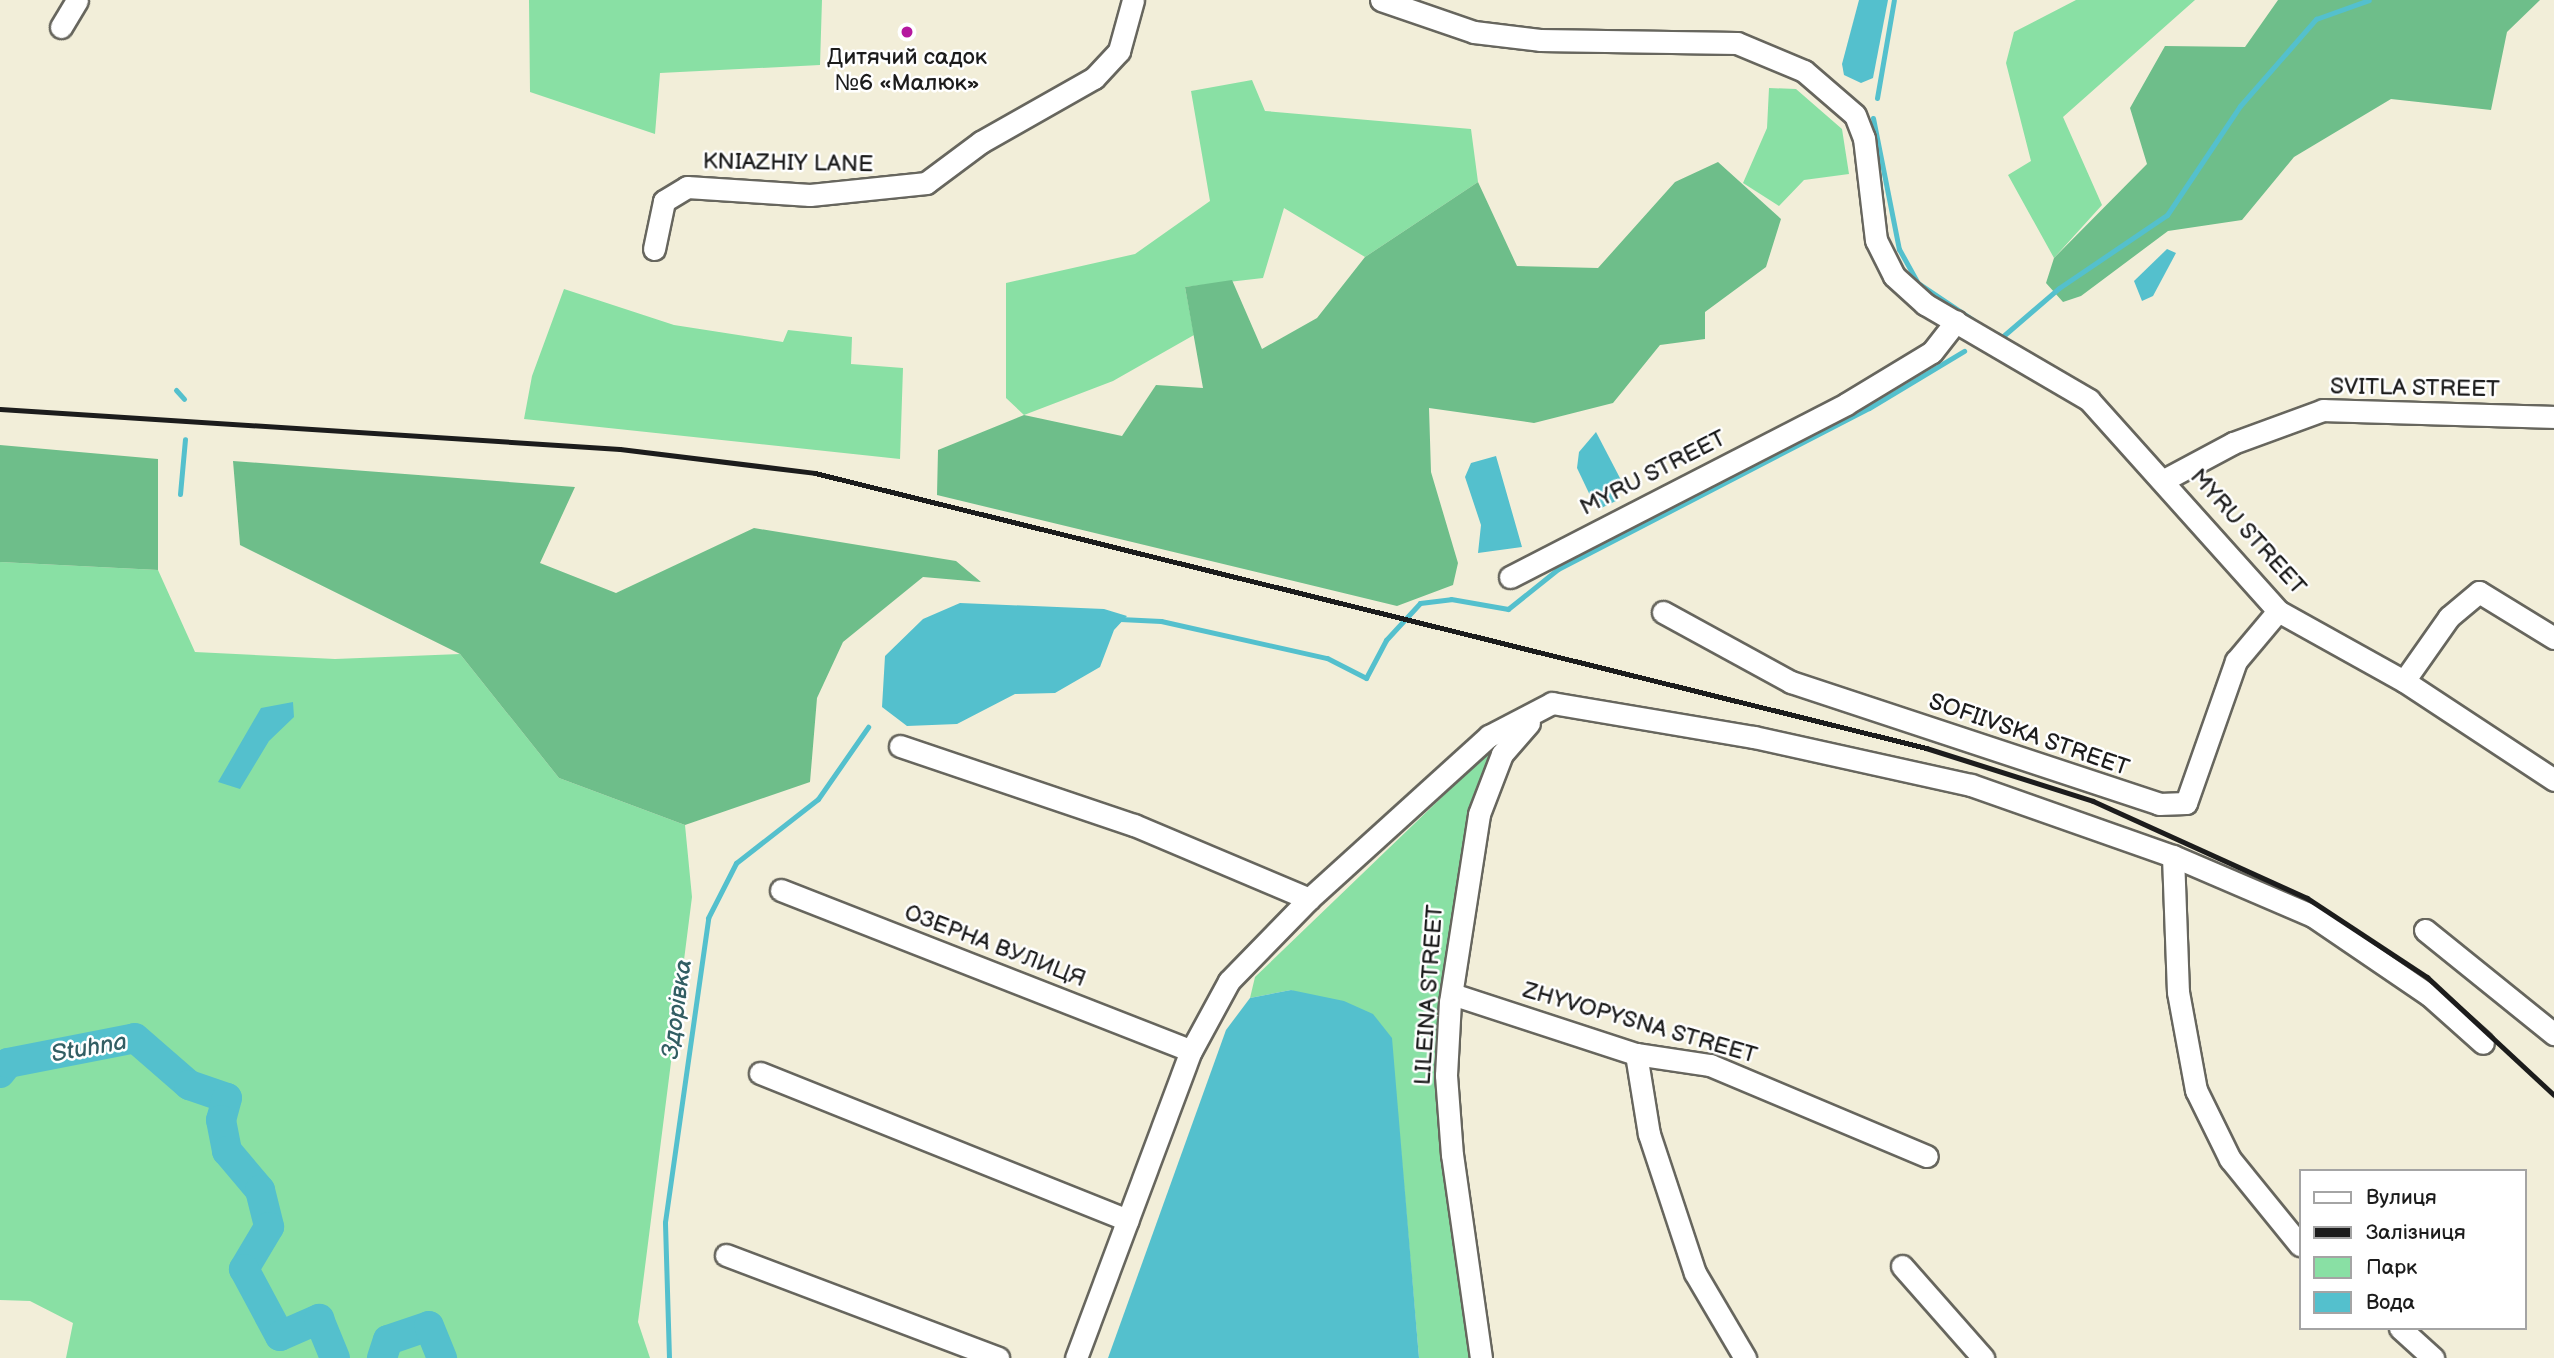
<!DOCTYPE html>
<meta charset="utf-8">
<style>
body{margin:0}
#map{position:relative;width:2554px;height:1358px;overflow:hidden;background:#f2eed9;font-family:"Balsamiq Sans",sans-serif}
div>[style]{position:absolute}
.green>*{inset:0;background:#89e0a4}
.forest>*{inset:0;background:#6ebe8a}
.water>*{inset:0;background:#54c0cd}
.stream>*{height:5px;margin:-2.5px;padding:0 2.5px;transform-origin:2.5px;border-radius:2.5px;background:#54c0cd}
.river>*{height:30px;margin:-15px;padding:0 15px;transform-origin:15px;border-radius:15px;background:#54c0cd}
.roads{filter:drop-shadow(2px 0 #67665e) drop-shadow(-2px 0 #67665e) drop-shadow(0 2px #67665e) drop-shadow(0 -2px #67665e)}
.minor>*{height:21px;margin:-10.5px;padding:0 10.5px;transform-origin:10.5px;border-radius:10.5px;background:#fff}
.rail>*{height:5px;margin:-2.5px;padding:0 2.5px;transform-origin:2.5px;border-radius:2.5px;background:#1c1c1c}
.dots>*{width:19px;height:19px;translate:-50% -50%;box-sizing:border-box;border:4px solid #fff;border-radius:50%}
span{translate:-50% -50%;white-space:nowrap;text-align:center;line-height:1.15;-webkit-text-stroke:5px #fff;paint-order:stroke}
.poi-label{font-size:23px;color:#1c1c1c}
.street-label{font-size:23px;color:#1c1c1c}
.water-label{font-size:24px;color:#325e63;font-style:italic}
.legend{position:absolute;left:2299px;top:1169px;width:228px;height:161px;box-sizing:border-box;background:#fff;border:2px solid #a4a4a4;margin:0;padding:9px 12px;list-style:none;font-size:21px;color:#1c1c1c}
.legend li{display:flex;align-items:center;gap:14px;height:35px}
.legend b{width:35px;border:2px solid #a4a4a4}
</style>
<div id="map">
<div class="green">
<div style="clip-path:polygon(529px 0,822px 0,820px 65px,660px 73px,655px 134px,530px 92px)"></div>
<div style="clip-path:polygon(2076px 0,2195px 0,2063px 117px,2102px 205px,2054px 258px,2008px 175px,2031px 161px,2006px 63px,2014px 32px)"></div>
<div style="clip-path:polygon(1252px 80px,1265px 111px,1471px 129px,1478px 182px,1365px 257px,1284px 208px,1263px 278px,1185px 287px,1194px 335px,1113px 381px,1024px 415px,1006px 398px,1006px 283px,1135px 254px,1210px 201px,1191px 91px)"></div>
<div style="clip-path:polygon(1769px 88px,1796px 89px,1842px 129px,1849px 174px,1804px 180px,1779px 206px,1743px 183px,1767px 128px)"></div>
<div style="clip-path:polygon(564px 289px,674px 325px,783px 342px,788px 330px,852px 337px,851px 364px,903px 368px,900px 459px,524px 419px,532px 376px)"></div>
<div style="clip-path:polygon(0 562px,158px 570px,195px 652px,335px 659px,460px 654px,559px 778px,685px 825px,692px 897px,638px 1322px,650px 1358px,66px 1358px,73px 1323px,30px 1301px,0 1300px)"></div>
<div style="clip-path:polygon(1492px 749px,1449px 983px,1475px 1358px,1419px 1358px,1391px 1038px,1291px 990px,1250px 998px,1255px 977px)"></div>
</div>
<div class="forest">
<div style="clip-path:polygon(2278px 0,2540px 0,2507px 32px,2491px 110px,2391px 99px,2294px 157px,2242px 220px,2168px 231px,2081px 296px,2063px 302px,2046px 283px,2054px 258px,2147px 164px,2130px 108px,2165px 46px,2245px 47px)"></div>
<div style="clip-path:polygon(1718px 162px,1781px 219px,1766px 267px,1705px 312px,1705px 339px,1660px 345px,1613px 403px,1534px 423px,1429px 408px,1431px 472px,1458px 563px,1453px 585px,1397px 606px,937px 495px,938px 450px,1024px 415px,1122px 436px,1156px 385px,1203px 388px,1185px 287px,1232px 280px,1262px 349px,1317px 318px,1365px 257px,1478px 182px,1517px 266px,1598px 268px,1675px 182px)"></div>
<div style="clip-path:polygon(0 445px,158px 459px,158px 570px,0 562px)"></div>
<div style="clip-path:polygon(233px 461px,575px 487px,540px 563px,616px 593px,754px 528px,956px 561px,981px 582px,923px 577px,843px 642px,817px 698px,810px 782px,685px 825px,559px 778px,460px 654px,240px 545px)"></div>
</div>
<div class="water">
<div style="clip-path:polygon(1859px 0,1888px 0,1873px 78px,1861px 83px,1844px 75px,1842px 64px)"></div>
<div style="clip-path:polygon(2167px 249px,2176px 253px,2153px 296px,2142px 301px,2134px 281px)"></div>
<div style="clip-path:polygon(1596px 432px,1621px 480px,1616px 501px,1597px 510px,1577px 468px,1579px 452px)"></div>
<div style="clip-path:polygon(1496px 456px,1522px 547px,1478px 553px,1481px 525px,1465px 477px,1471px 463px)"></div>
<div style="clip-path:polygon(960px 603px,1104px 609px,1127px 616px,1114px 630px,1100px 667px,1055px 693px,1015px 694px,957px 724px,907px 726px,882px 707px,885px 656px,923px 619px)"></div>
<div style="clip-path:polygon(293px 702px,294px 717px,269px 741px,240px 789px,218px 782px,261px 708px)"></div>
<div style="clip-path:polygon(1291px 990px,1344px 1001px,1373px 1014px,1392px 1038px,1419px 1358px,1108px 1358px,1226px 1030px,1250px 998px)"></div>
</div>
<div class="stream">
<div style="left:1877px;top:98px;width:99px;rotate:-80.2deg"></div>
<div style="left:1873px;top:118px;width:134px;rotate:78.8deg"></div>
<div style="left:1899px;top:249px;width:39px;rotate:61deg"></div>
<div style="left:1918px;top:283px;width:66px;rotate:33.9deg"></div>
<div style="left:1997px;top:334px;width:6px;rotate:31deg"></div>
<div style="left:2002px;top:337px;width:75px;rotate:-40.7deg"></div>
<div style="left:2059px;top:288px;width:130px;rotate:-34.1deg"></div>
<div style="left:2167px;top:215px;width:131px;rotate:-56.2deg"></div>
<div style="left:2240px;top:106px;width:116px;rotate:-48.9deg"></div>
<div style="left:2316px;top:19px;width:56px;rotate:-19.7deg"></div>
<div style="left:176px;top:390px;width:12px;rotate:48deg"></div>
<div style="left:180px;top:494px;width:55px;rotate:-84.8deg"></div>
<div style="left:1120px;top:619px;width:41px;rotate:2.8deg"></div>
<div style="left:1161px;top:621px;width:170px;rotate:12.6deg"></div>
<div style="left:1327px;top:658px;width:44px;rotate:27.1deg"></div>
<div style="left:1366px;top:678px;width:43px;rotate:-62.2deg"></div>
<div style="left:1386px;top:640px;width:50px;rotate:-47.4deg"></div>
<div style="left:1420px;top:603px;width:31px;rotate:-7deg"></div>
<div style="left:1451px;top:599px;width:58px;rotate:10deg"></div>
<div style="left:1508px;top:609px;width:64px;rotate:-38.7deg"></div>
<div style="left:1558px;top:569px;width:350px;rotate:-27.4deg"></div>
<div style="left:1869px;top:408px;width:111px;rotate:-31deg"></div>
<div style="left:669px;top:1358px;width:136px;rotate:-91.7deg"></div>
<div style="left:665px;top:1222px;width:307px;rotate:-81.9deg"></div>
<div style="left:708px;top:918px;width:62px;rotate:-63deg"></div>
<div style="left:736px;top:863px;width:104px;rotate:-38deg"></div>
<div style="left:818px;top:799px;width:88px;rotate:-55.2deg"></div>
</div>
<div class="river">
<div style="left:0;top:1073px;width:13px;rotate:-51deg"></div>
<div style="left:8px;top:1063px;width:129px;rotate:-11.1deg"></div>
<div style="left:135px;top:1038px;width:72px;rotate:41deg"></div>
<div style="left:189px;top:1085px;width:40px;rotate:18.9deg"></div>
<div style="left:227px;top:1098px;width:23px;rotate:105deg"></div>
<div style="left:221px;top:1120px;width:32px;rotate:79deg"></div>
<div style="left:227px;top:1151px;width:51px;rotate:49.8deg"></div>
<div style="left:260px;top:1190px;width:38px;rotate:76deg"></div>
<div style="left:269px;top:1227px;width:49px;rotate:120.8deg"></div>
<div style="left:244px;top:1269px;width:76px;rotate:61.8deg"></div>
<div style="left:280px;top:1336px;width:43px;rotate:-23.6deg"></div>
<div style="left:319px;top:1319px;width:42px;rotate:67.7deg"></div>
<div style="left:382px;top:1358px;width:19px;rotate:-72deg"></div>
<div style="left:388px;top:1340px;width:43px;rotate:-18.9deg"></div>
<div style="left:429px;top:1326px;width:35px;rotate:68deg"></div>
</div>
<div class="roads">
<div class="minor">
<div style="left:1381px;top:0;width:98px;rotate:19deg"></div>
<div style="left:1474px;top:32px;width:66px;rotate:6.9deg"></div>
<div style="left:1540px;top:40px;width:197px;rotate:0.9deg"></div>
<div style="left:1737px;top:43px;width:73px;rotate:22.7deg"></div>
<div style="left:1804px;top:71px;width:67px;rotate:40.8deg"></div>
<div style="left:1855px;top:115px;width:25px;rotate:69deg"></div>
<div style="left:1864px;top:138px;width:103px;rotate:83.3deg"></div>
<div style="left:1876px;top:240px;width:40px;rotate:63.4deg"></div>
<div style="left:1894px;top:276px;width:42px;rotate:42.1deg"></div>
<div style="left:1925px;top:304px;width:190px;rotate:30.3deg"></div>
<div style="left:2089px;top:400px;width:283px;rotate:48.1deg"></div>
<div style="left:2278px;top:611px;width:144px;rotate:29.1deg"></div>
<div style="left:2404px;top:681px;width:180px;rotate:33.4deg"></div>
<div style="left:61px;top:27px;width:31px;rotate:-59deg"></div>
<div style="left:654px;top:249px;width:49px;rotate:-78.2deg"></div>
<div style="left:664px;top:201px;width:27px;rotate:-31deg"></div>
<div style="left:687px;top:187px;width:123px;rotate:3.7deg"></div>
<div style="left:810px;top:195px;width:117px;rotate:-5.9deg"></div>
<div style="left:926px;top:183px;width:69px;rotate:-36.7deg"></div>
<div style="left:981px;top:142px;width:130px;rotate:-29.5deg"></div>
<div style="left:1094px;top:78px;width:37px;rotate:-47deg"></div>
<div style="left:1119px;top:51px;width:53px;rotate:-74.6deg"></div>
<div style="left:2164px;top:480px;width:78px;rotate:-28.2deg"></div>
<div style="left:2233px;top:443px;width:96px;rotate:-20.1deg"></div>
<div style="left:2323px;top:410px;width:231px;rotate:1.7deg"></div>
<div style="left:1510px;top:577px;width:378px;rotate:-27.2deg"></div>
<div style="left:1846px;top:404px;width:100px;rotate:-31.2deg"></div>
<div style="left:1932px;top:352px;width:39px;rotate:-52deg"></div>
<div style="left:1663px;top:612px;width:146px;rotate:28.7deg"></div>
<div style="left:1791px;top:682px;width:388px;rotate:18.3deg"></div>
<div style="left:2159px;top:804px;width:27px;rotate:-2deg"></div>
<div style="left:2186px;top:803px;width:151px;rotate:-70.6deg"></div>
<div style="left:2236px;top:661px;width:65px;rotate:-50deg"></div>
<div style="left:2404px;top:681px;width:78px;rotate:-54.9deg"></div>
<div style="left:2449px;top:617px;width:39px;rotate:-40deg"></div>
<div style="left:2479px;top:592px;width:88px;rotate:31.5deg"></div>
<div style="left:1552px;top:703px;width:205px;rotate:9.6deg"></div>
<div style="left:1754px;top:737px;width:222px;rotate:12.5deg"></div>
<div style="left:1971px;top:785px;width:214px;rotate:19.4deg"></div>
<div style="left:2173px;top:856px;width:136px;rotate:87.9deg"></div>
<div style="left:2178px;top:992px;width:100px;rotate:79.6deg"></div>
<div style="left:2196px;top:1090px;width:77px;rotate:63.8deg"></div>
<div style="left:2230px;top:1159px;width:111px;rotate:50.9deg"></div>
<div style="left:900px;top:746px;width:247px;rotate:18.7deg"></div>
<div style="left:1134px;top:825px;width:190px;rotate:22.9deg"></div>
<div style="left:2173px;top:856px;width:152px;rotate:23.2deg"></div>
<div style="left:2313px;top:916px;width:140px;rotate:34.3deg"></div>
<div style="left:2429px;top:995px;width:72px;rotate:41.6deg"></div>
<div style="left:781px;top:890px;width:440px;rotate:21.4deg"></div>
<div style="left:2425px;top:930px;width:166px;rotate:38.9deg"></div>
<div style="left:1452px;top:994px;width:194px;rotate:18.1deg"></div>
<div style="left:1636px;top:1054px;width:75px;rotate:8.5deg"></div>
<div style="left:1710px;top:1065px;width:235px;rotate:22.8deg"></div>
<div style="left:1636px;top:1054px;width:81px;rotate:80.8deg"></div>
<div style="left:1649px;top:1134px;width:146px;rotate:71.7deg"></div>
<div style="left:1695px;top:1273px;width:99px;rotate:59.5deg"></div>
<div style="left:760px;top:1073px;width:396px;rotate:21.8deg"></div>
<div style="left:726px;top:1255px;width:291px;rotate:20.7deg"></div>
<div style="left:1902px;top:1266px;width:123px;rotate:48.6deg"></div>
<div style="left:2400px;top:1328px;width:45px;rotate:42.3deg"></div>
<div style="left:1076px;top:1358px;width:328px;rotate:-69.5deg"></div>
<div style="left:1191px;top:1051px;width:80px;rotate:-61.5deg"></div>
<div style="left:1229px;top:981px;width:115px;rotate:-45.7deg"></div>
<div style="left:1309px;top:899px;width:243px;rotate:-42.2deg"></div>
<div style="left:1489px;top:736px;width:71px;rotate:-27.6deg"></div>
<div style="left:1481px;top:1358px;width:205px;rotate:-98.1deg"></div>
<div style="left:1452px;top:1155px;width:80px;rotate:-94.3deg"></div>
<div style="left:1446px;top:1075px;width:73px;rotate:-86.9deg"></div>
<div style="left:1450px;top:1002px;width:190px;rotate:-81.2deg"></div>
<div style="left:1479px;top:814px;width:64px;rotate:-69deg"></div>
<div style="left:1502px;top:754px;width:41px;rotate:-48.9deg"></div>
</div>
</div>
<div class="rail">
<div style="left:0;top:409px;width:621px;rotate:3.69deg"></div>
<div style="left:620px;top:449px;width:196px;rotate:7deg"></div>
<div style="left:815px;top:473px;width:1145px;rotate:13.9deg"></div>
<div style="left:1926px;top:748px;width:175px;rotate:17.6deg"></div>
<div style="left:2093px;top:801px;width:235px;rotate:24.4deg"></div>
<div style="left:2307px;top:898px;width:144px;rotate:33.4deg"></div>
<div style="left:2427px;top:977px;width:173px;rotate:42.9deg"></div>
</div>
<div class="dots">
<div style="left:907px;top:32px;background:#b5179e"></div>
</div>
<div class="poi-label">
<span style="left:907px;top:70px">Дитячий садок<br>№6 «Малюк»</span>
</div>
<div class="street-label">
<span style="left:788px;top:163px;rotate:1deg">KNIAZHIY LANE</span>
<span style="left:2415px;top:388px;rotate:1deg">SVITLA STREET</span>
<span style="left:1653px;top:473px;rotate:-27deg">MYRU STREET</span>
<span style="left:2248px;top:532px;rotate:48deg">MYRU STREET</span>
<span style="left:2029px;top:735px;rotate:19deg">SOFIIVSKA STREET</span>
<span style="left:995px;top:946px;rotate:21deg">ОЗЕРНА ВУЛИЦЯ</span>
<span style="left:1429px;top:995px;rotate:-86deg">LILEINA STREET</span>
<span style="left:1640px;top:1023px;rotate:16deg">ZHYVOPYSNA STREET</span>
</div>
<div class="water-label">
<span style="left:677px;top:1009px;rotate:-82deg">Здорівка</span>
<span style="left:89px;top:1048px;rotate:-10deg">Stuhna</span>
</div>
<ul class="legend">
<li><b style="height:9px;background:#fff"></b>Вулиця</li>
<li><b style="height:9px;background:#1c1c1c"></b>Залізниця</li>
<li><b style="height:19px;background:#89e0a4"></b>Парк</li>
<li><b style="height:19px;background:#54c0cd"></b>Вода</li>
</ul>
</div>
